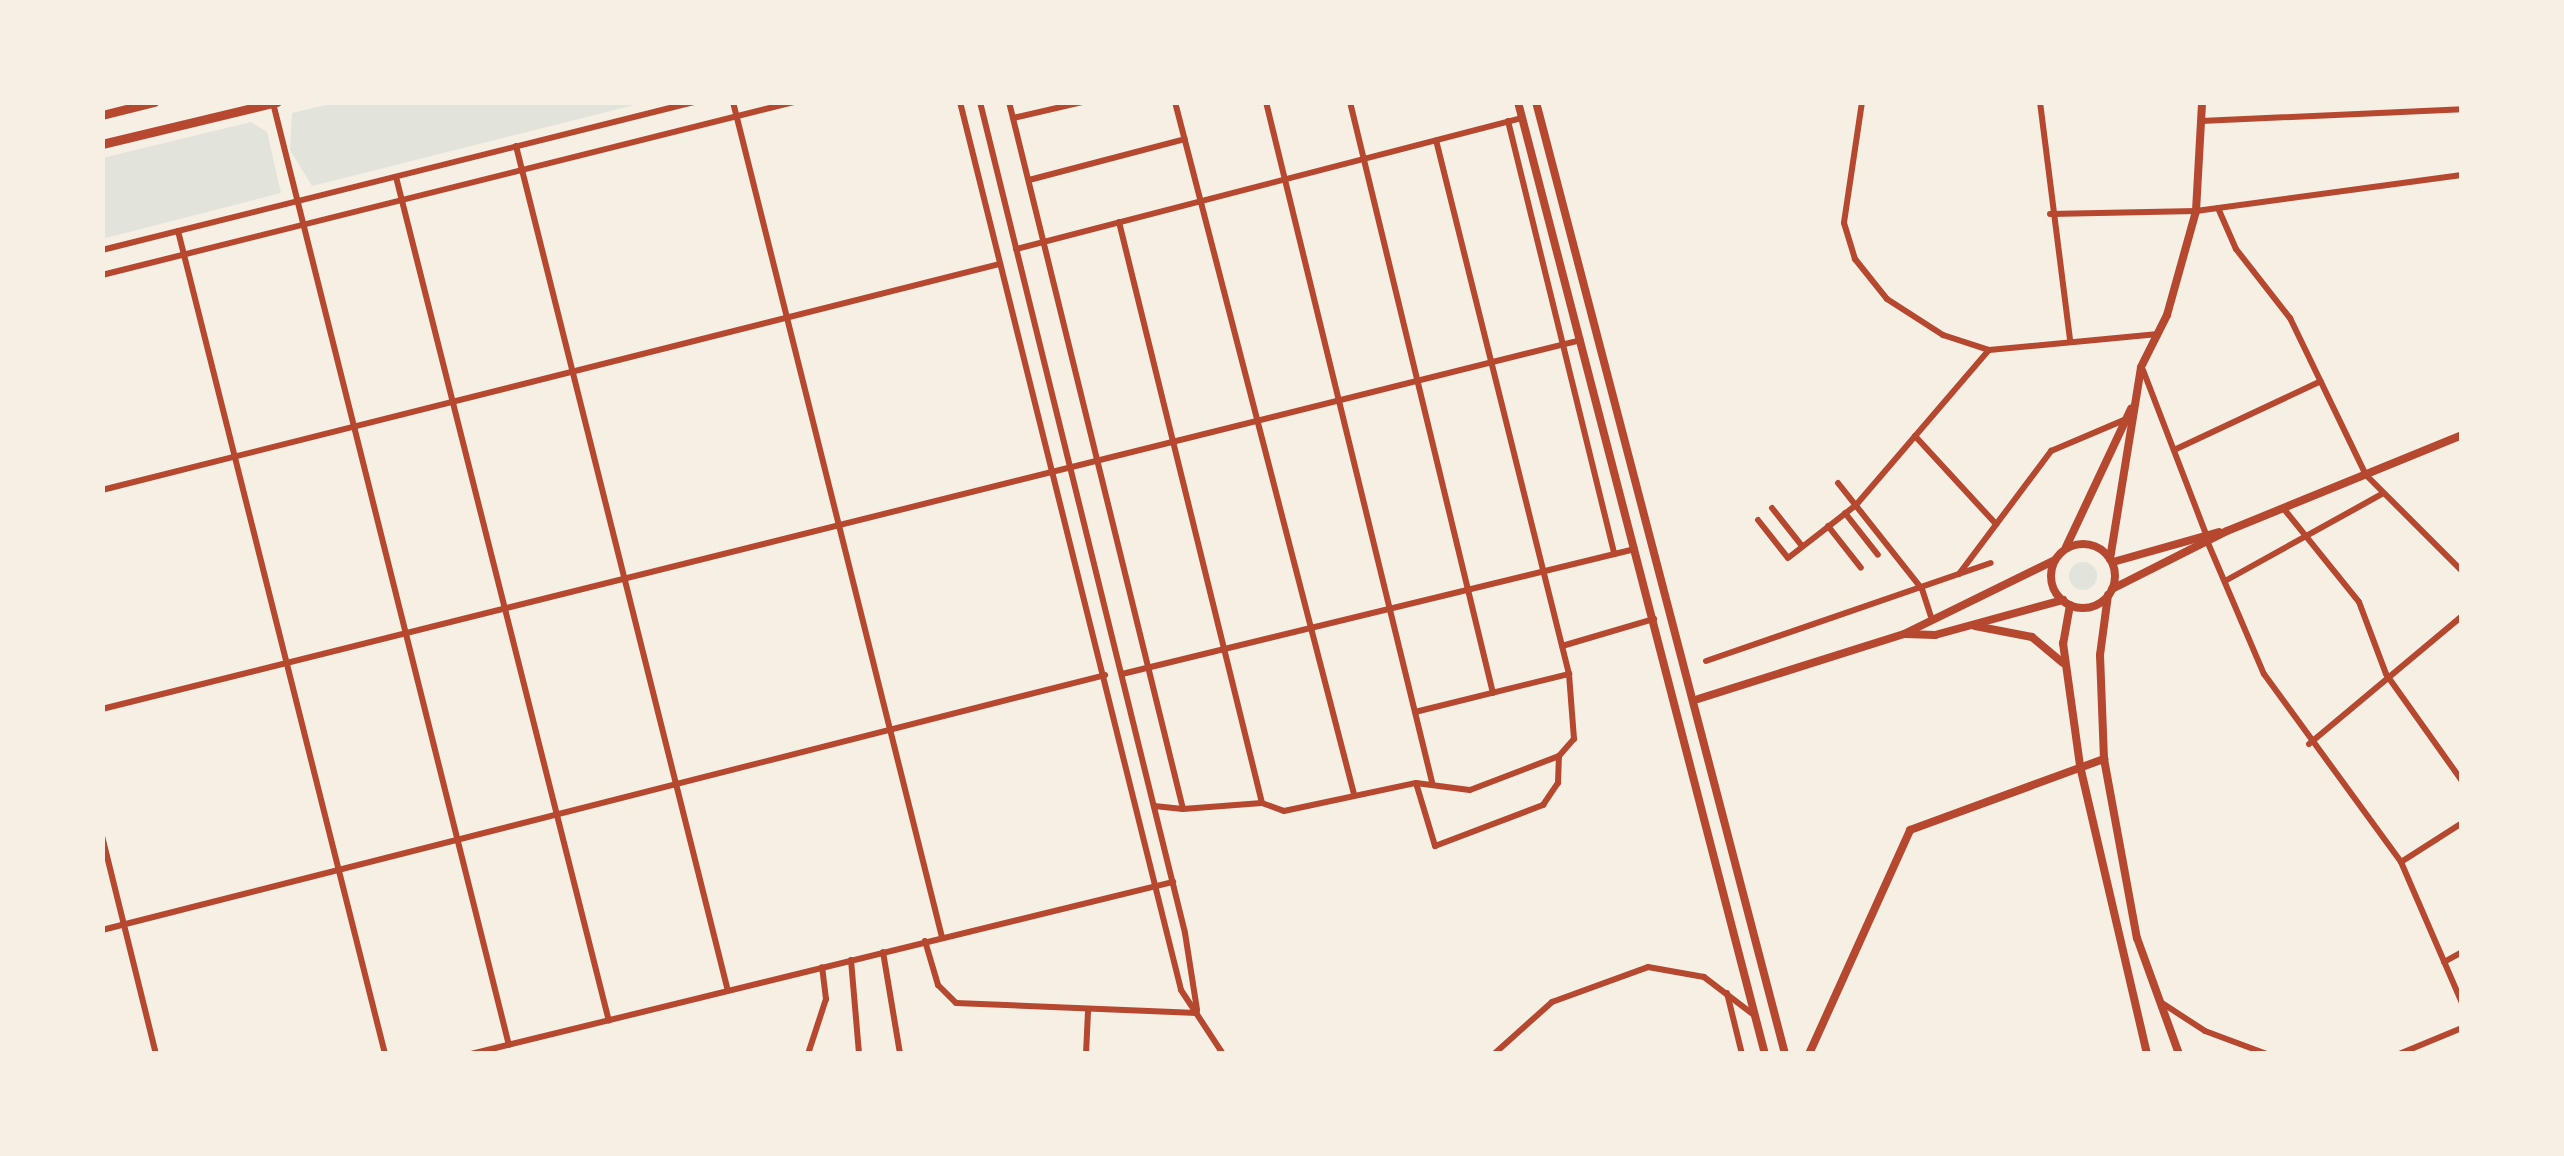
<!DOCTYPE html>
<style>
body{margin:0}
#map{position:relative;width:2564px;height:1156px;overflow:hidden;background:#f6efe4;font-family:"Open Sans",sans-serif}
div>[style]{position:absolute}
.green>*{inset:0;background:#e2e4dc}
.round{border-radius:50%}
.minor>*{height:6px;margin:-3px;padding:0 3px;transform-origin:3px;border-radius:3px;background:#b5482f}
.tertiary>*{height:8px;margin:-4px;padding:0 4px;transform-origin:4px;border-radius:4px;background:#b5482f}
.tertiary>.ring{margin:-4px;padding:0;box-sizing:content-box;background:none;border:8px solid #b5482f;border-radius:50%}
.trunk>*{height:9px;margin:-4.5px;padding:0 4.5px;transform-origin:4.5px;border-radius:4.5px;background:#b5482f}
span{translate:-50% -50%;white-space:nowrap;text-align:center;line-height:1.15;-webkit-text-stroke:9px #f6efe4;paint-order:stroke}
.frame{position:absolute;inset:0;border:105px solid #f6efe4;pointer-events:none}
</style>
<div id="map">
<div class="green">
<div style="clip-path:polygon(339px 102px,646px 102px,312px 186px,290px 150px,292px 113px)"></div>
<div style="clip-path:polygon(251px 122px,267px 132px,281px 193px,102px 239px,102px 158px)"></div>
<div class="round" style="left:2069px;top:562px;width:28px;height:28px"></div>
</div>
<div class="minor">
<div style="left:733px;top:102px;width:861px;rotate:75.95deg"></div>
<div style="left:960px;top:102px;width:915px;rotate:76.02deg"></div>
<div style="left:1181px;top:990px;width:77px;rotate:56.7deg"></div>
<div style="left:980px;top:102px;width:856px;rotate:76.14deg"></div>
<div style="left:1185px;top:933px;width:78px;rotate:81.1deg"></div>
<div style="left:1009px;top:102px;width:728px;rotate:76.17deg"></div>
<div style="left:1183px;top:809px;width:29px;rotate:-174deg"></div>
<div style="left:1175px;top:102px;width:715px;rotate:75.5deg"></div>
<div style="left:1266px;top:102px;width:700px;rotate:76.28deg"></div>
<div style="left:1350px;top:102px;width:608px;rotate:76.4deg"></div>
<div style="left:1862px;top:102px;width:122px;rotate:98.5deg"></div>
<div style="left:1844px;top:223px;width:38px;rotate:73deg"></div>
<div style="left:1855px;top:259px;width:51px;rotate:51.3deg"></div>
<div style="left:1887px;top:299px;width:67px;rotate:32.7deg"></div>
<div style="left:1943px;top:335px;width:48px;rotate:18.1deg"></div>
<div style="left:1989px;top:350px;width:170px;rotate:-5.4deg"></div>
<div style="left:2040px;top:102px;width:241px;rotate:82.8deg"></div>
<div style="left:273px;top:103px;width:971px;rotate:75.94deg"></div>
<div style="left:1013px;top:118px;width:72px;rotate:-12.9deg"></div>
<div style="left:1508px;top:121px;width:446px;rotate:76.2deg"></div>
<div style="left:2201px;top:121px;width:261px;rotate:-2.6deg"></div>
<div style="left:516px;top:146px;width:871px;rotate:75.92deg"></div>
<div style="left:396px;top:177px;width:870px;rotate:75.84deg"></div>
<div style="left:1029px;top:180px;width:161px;rotate:-14.7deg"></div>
<div style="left:2218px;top:208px;width:45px;rotate:66.3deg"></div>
<div style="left:2236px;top:249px;width:88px;rotate:52deg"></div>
<div style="left:2290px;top:318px;width:174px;rotate:64.2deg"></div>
<div style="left:2366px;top:475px;width:136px;rotate:45deg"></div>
<div style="left:2050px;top:214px;width:146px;rotate:-1.2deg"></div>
<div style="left:2196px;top:211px;width:268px;rotate:-7.7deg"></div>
<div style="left:1119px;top:222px;width:598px;rotate:76.17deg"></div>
<div style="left:178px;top:231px;width:849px;rotate:75.88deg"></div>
<div style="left:1016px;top:249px;width:523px;rotate:-14.51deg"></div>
<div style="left:102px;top:250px;width:610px;rotate:-14.04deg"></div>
<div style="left:102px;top:275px;width:713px;rotate:-14.04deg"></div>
<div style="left:2143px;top:370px;width:176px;rotate:69deg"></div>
<div style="left:1915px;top:436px;width:120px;rotate:47.4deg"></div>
<div style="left:2174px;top:450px;width:162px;rotate:-25.1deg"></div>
<div style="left:1838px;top:483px;width:135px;rotate:51.6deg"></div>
<div style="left:1922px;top:589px;width:29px;rotate:72deg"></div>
<div style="left:102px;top:490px;width:926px;rotate:-14.13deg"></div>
<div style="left:1772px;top:508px;width:48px;rotate:51.7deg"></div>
<div style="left:2284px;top:509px;width:119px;rotate:51.1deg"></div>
<div style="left:2359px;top:602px;width:77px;rotate:69.4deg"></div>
<div style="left:2386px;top:674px;width:131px;rotate:54.6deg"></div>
<div style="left:1845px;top:513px;width:53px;rotate:51.8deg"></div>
<div style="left:1758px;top:520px;width:48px;rotate:51.7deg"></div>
<div style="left:1788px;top:558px;width:86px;rotate:-37.9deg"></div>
<div style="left:1856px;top:505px;width:204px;rotate:-49.4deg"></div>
<div style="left:1828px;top:526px;width:53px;rotate:51.8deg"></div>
<div style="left:2208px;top:543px;width:142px;rotate:66.9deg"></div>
<div style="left:2264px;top:674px;width:233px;rotate:53.9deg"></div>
<div style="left:2401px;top:862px;width:154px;rotate:66.6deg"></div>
<div style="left:1959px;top:574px;width:154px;rotate:-53.2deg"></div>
<div style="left:2051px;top:451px;width:79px;rotate:-23deg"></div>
<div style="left:2225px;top:581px;width:179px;rotate:-29deg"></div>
<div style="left:1562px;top:646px;width:96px;rotate:-16.4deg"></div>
<div style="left:1706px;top:661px;width:301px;rotate:-19deg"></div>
<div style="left:1122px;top:674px;width:528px;rotate:-13.69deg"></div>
<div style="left:102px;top:709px;width:1524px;rotate:-14.01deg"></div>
<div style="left:1415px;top:712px;width:159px;rotate:-13.9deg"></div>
<div style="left:2309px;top:744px;width:199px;rotate:-39.9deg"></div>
<div style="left:1416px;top:783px;width:66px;rotate:73.2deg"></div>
<div style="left:1435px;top:846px;width:116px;rotate:-20.8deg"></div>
<div style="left:1543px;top:805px;width:27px;rotate:-56deg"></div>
<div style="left:1558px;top:783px;width:27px;rotate:-88deg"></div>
<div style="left:1183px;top:809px;width:79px;rotate:-4.3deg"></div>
<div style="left:1262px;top:803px;width:23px;rotate:20deg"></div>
<div style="left:1284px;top:811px;width:135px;rotate:-12deg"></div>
<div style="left:1416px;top:783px;width:54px;rotate:7.4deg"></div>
<div style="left:1470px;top:790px;width:95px;rotate:-20.9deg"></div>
<div style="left:1559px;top:756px;width:23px;rotate:-49deg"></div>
<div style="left:1574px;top:739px;width:65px;rotate:-94.4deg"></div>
<div style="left:1569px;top:674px;width:550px;rotate:-103.99deg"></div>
<div style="left:102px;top:836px;width:225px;rotate:76.1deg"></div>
<div style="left:2401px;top:862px;width:72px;rotate:-32.6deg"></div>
<div style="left:102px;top:930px;width:1035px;rotate:-14.26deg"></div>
<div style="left:925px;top:941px;width:46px;rotate:73.5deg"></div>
<div style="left:938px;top:985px;width:25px;rotate:45deg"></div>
<div style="left:956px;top:1003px;width:241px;rotate:2.4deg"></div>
<div style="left:883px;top:952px;width:103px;rotate:80.5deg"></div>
<div style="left:851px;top:960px;width:94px;rotate:85.1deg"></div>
<div style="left:2444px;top:962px;width:21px;rotate:-29deg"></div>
<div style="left:1727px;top:993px;width:63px;rotate:76.2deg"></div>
<div style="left:2162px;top:1003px;width:51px;rotate:33.1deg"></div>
<div style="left:2205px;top:1031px;width:66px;rotate:20.4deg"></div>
<div style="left:471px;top:1054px;width:723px;rotate:-13.77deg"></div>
<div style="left:808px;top:1054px;width:58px;rotate:-71.9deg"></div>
<div style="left:826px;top:999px;width:32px;rotate:-97deg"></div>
<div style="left:1086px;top:1054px;width:43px;rotate:-87.3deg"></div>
<div style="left:1494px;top:1054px;width:78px;rotate:-41.9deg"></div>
<div style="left:1552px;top:1002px;width:102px;rotate:-20deg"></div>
<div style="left:1648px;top:967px;width:57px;rotate:10.1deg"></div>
<div style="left:1704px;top:977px;width:63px;rotate:37.2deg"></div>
<div style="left:2399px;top:1054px;width:68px;rotate:-22.4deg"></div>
</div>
<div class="tertiary">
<div style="left:1518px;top:102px;width:984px;rotate:75.46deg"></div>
<div style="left:1536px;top:102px;width:984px;rotate:75.34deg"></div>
<div class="ring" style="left:2051px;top:544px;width:56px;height:56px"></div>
<div style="left:2066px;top:547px;width:153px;rotate:-64.8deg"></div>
<div style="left:2110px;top:559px;width:194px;rotate:-80.8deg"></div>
<div style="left:2141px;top:367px;width:58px;rotate:-63.4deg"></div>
<div style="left:2167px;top:315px;width:108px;rotate:-74.4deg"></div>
<div style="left:2196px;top:211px;width:109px;rotate:-86.8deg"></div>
<div style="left:2113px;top:562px;width:110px;rotate:-15.8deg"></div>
<div style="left:2112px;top:589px;width:129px;rotate:-26.8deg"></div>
<div style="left:2227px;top:531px;width:254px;rotate:-22.2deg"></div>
<div style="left:2108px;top:595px;width:61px;rotate:97.6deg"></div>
<div style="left:2100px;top:655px;width:104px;rotate:87.8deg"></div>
<div style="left:2104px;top:759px;width:182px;rotate:79.6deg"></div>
<div style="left:2137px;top:938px;width:123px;rotate:70.1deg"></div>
<div style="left:2070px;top:605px;width:39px;rotate:100deg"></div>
<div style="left:2063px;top:643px;width:124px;rotate:82.1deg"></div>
<div style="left:2080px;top:766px;width:296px;rotate:76.9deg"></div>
<div style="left:1975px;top:626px;width:58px;rotate:10.9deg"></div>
<div style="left:2032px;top:637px;width:40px;rotate:40deg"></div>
<div style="left:1905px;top:634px;width:30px;rotate:2deg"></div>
<div style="left:1935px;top:635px;width:133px;rotate:-15.3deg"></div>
<div style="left:1698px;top:699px;width:216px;rotate:-17.5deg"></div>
<div style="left:1904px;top:634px;width:168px;rotate:-26.1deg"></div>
<div style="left:1809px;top:1054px;width:246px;rotate:-65.7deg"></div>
<div style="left:1910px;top:830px;width:207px;rotate:-20.1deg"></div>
</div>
<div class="trunk">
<div style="left:102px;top:115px;width:54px;rotate:-14deg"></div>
<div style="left:102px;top:144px;width:180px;rotate:-13.5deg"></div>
</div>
<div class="frame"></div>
</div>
